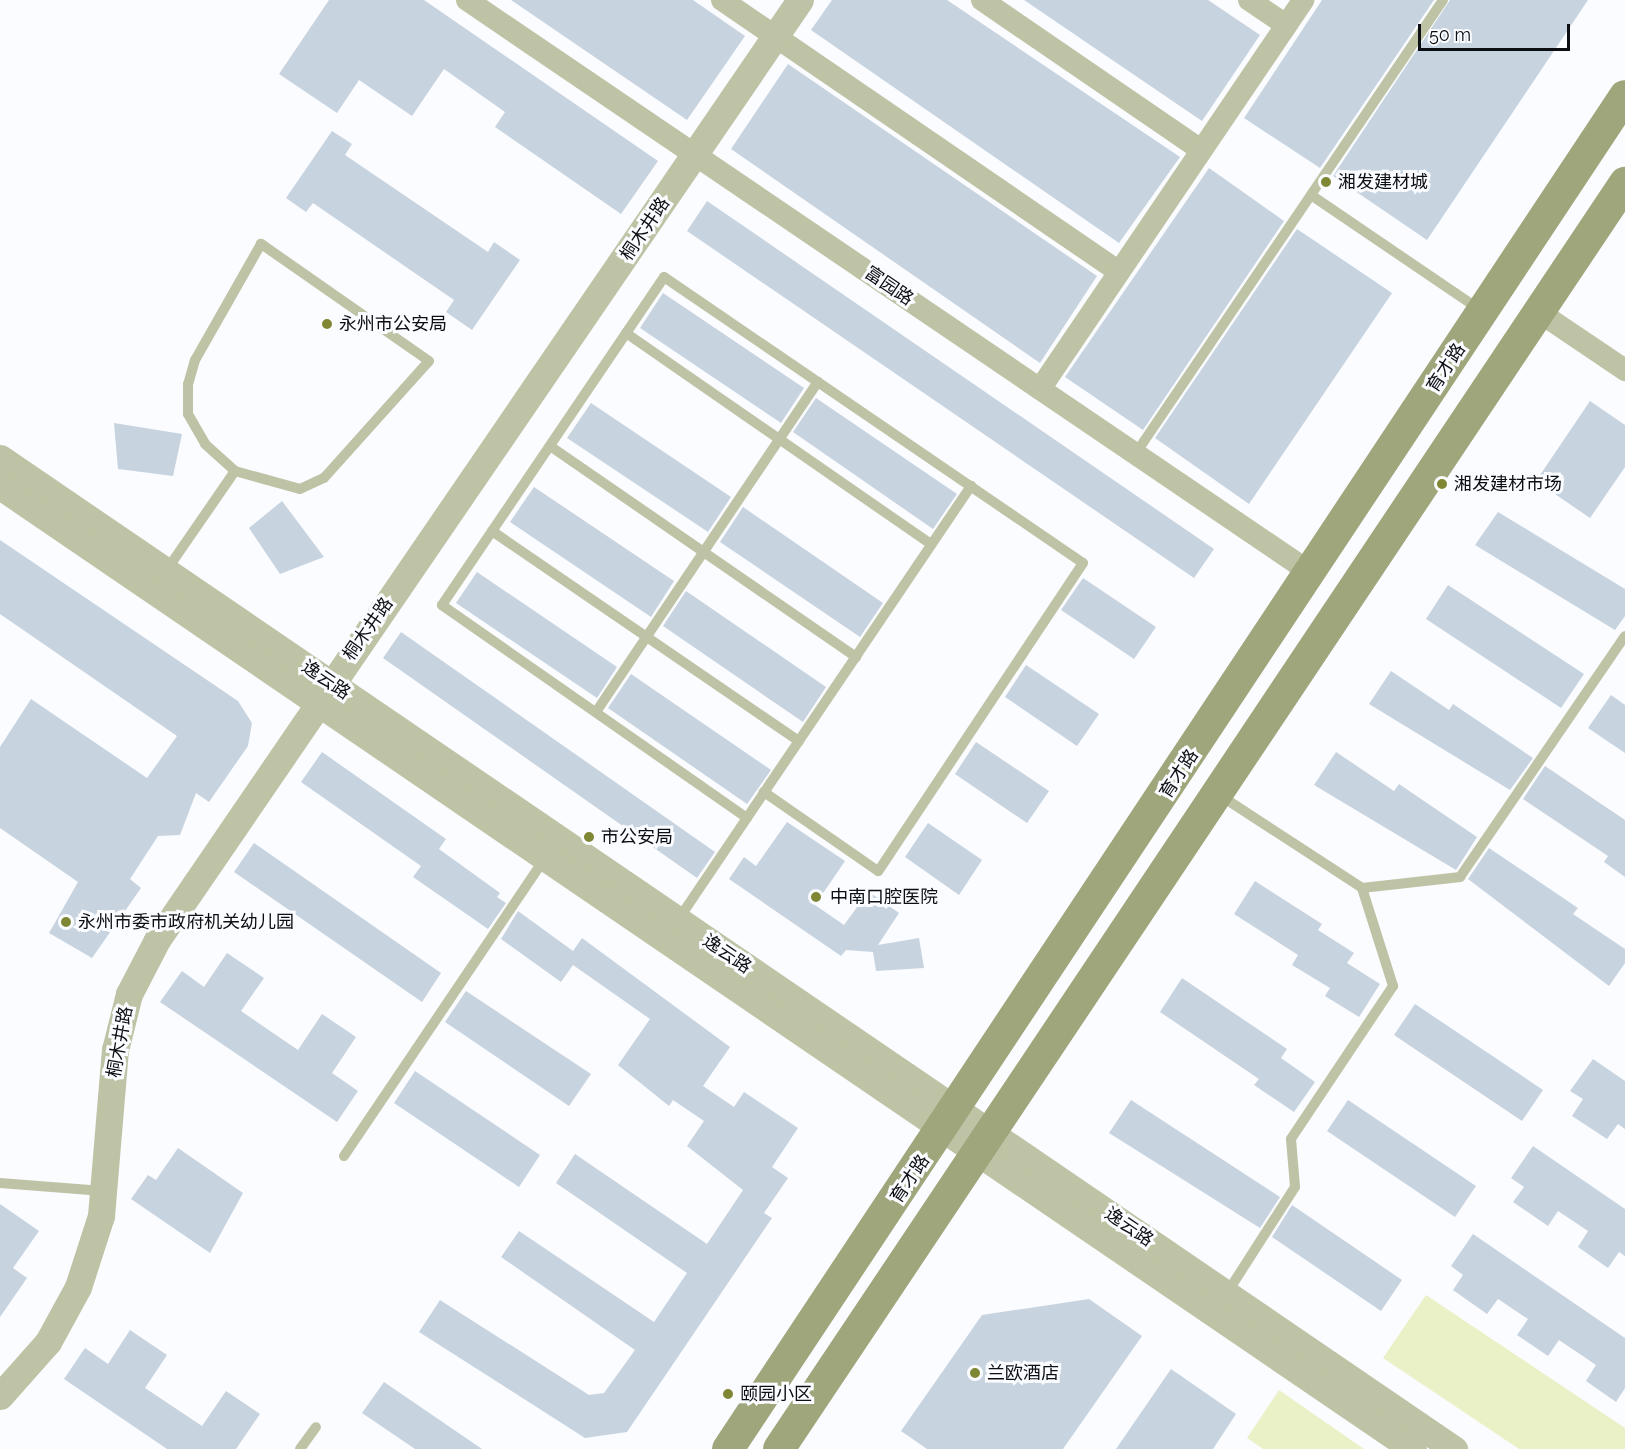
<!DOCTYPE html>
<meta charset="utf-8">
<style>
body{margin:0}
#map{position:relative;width:1625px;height:1449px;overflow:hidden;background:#fafcff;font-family:Raleway,"Noto Sans SC",sans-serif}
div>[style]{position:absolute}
.green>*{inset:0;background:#eaf1c7}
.building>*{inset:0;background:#c8d3e0}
.service>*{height:10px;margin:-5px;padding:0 5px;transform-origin:5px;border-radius:5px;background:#bec3a5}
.minor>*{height:22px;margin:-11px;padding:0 11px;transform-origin:11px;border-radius:11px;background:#bec3a5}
.tertiary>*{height:27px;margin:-13.5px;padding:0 13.5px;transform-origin:13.5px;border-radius:13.5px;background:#bec3a5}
.secondary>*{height:32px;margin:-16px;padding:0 16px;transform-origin:16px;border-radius:16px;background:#a0a67b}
.dots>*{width:16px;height:16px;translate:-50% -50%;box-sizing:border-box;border:3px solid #fafcff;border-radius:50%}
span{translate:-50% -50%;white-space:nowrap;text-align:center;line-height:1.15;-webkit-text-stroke:6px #fafcff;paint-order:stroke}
.poi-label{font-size:18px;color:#0b0e13}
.left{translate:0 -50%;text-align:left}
.street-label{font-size:18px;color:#0b0e13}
.scale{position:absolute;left:1418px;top:24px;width:152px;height:27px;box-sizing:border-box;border:3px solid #0b0e13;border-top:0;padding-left:8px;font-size:18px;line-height:21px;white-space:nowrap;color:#0b0e13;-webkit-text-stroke:4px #fafcff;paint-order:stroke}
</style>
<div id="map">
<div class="green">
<div style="clip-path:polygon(1426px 1295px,1625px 1428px,1625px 1449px,1519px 1449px,1383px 1358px)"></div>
<div style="clip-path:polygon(1279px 1390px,1364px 1449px,1263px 1449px,1247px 1438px)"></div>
</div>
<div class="building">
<div style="clip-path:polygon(329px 0,424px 0,658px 161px,621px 214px,495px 127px,505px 112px,444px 69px,412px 116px,359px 80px,337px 113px,279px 74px)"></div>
<div style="clip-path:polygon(511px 0,693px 0,745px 36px,687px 120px)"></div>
<div style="clip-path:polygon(832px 0,947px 0,1180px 157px,1119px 243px,811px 30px)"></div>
<div style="clip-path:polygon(1024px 0,1208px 0,1260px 35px,1202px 121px)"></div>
<div style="clip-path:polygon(1322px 0,1434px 0,1320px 168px,1244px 118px)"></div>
<div style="clip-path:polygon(1450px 0,1588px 0,1427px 240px,1333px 176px)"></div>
<div style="clip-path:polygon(788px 64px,1097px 276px,1040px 363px,731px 149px)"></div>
<div style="clip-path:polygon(332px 131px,352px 144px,345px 155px,488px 252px,494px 242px,520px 260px,472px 330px,446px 312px,454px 300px,313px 203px,306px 212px,286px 198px)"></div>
<div style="clip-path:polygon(1209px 168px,1284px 221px,1143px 430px,1065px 377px)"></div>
<div style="clip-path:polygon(707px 201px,1214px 549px,1194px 578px,687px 231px)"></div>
<div style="clip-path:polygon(1297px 229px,1392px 293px,1249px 504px,1155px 438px)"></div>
<div style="clip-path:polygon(663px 293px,804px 388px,781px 423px,640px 328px)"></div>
<div style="clip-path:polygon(816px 398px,957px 494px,933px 529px,793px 432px)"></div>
<div style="clip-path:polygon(1590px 401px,1625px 425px,1625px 467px,1590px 518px,1536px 481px)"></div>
<div style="clip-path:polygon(591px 403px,731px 497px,708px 532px,567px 438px)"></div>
<div style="clip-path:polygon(114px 423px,182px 434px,173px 476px,118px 469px)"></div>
<div style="clip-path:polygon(534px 487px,674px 581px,651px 617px,510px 522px)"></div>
<div style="clip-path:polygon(282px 501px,324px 557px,280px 574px,249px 528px)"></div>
<div style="clip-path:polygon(743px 507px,883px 603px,860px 637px,720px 542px)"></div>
<div style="clip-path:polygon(1498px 512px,1625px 589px,1625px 616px,1615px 630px,1475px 545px)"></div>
<div style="clip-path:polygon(0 540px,238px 701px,252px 723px,248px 746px,209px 802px,196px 793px,180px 835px,158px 836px,130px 879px,141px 888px,92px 958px,49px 933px,78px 882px,0 828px,0 747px,31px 699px,147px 778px,177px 736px,0 614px)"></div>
<div style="clip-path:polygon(477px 572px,617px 667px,597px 698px,456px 603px)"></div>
<div style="clip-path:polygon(1083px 578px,1156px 627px,1134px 659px,1061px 610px)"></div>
<div style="clip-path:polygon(1448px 585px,1584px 674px,1561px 708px,1426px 619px)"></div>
<div style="clip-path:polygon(686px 591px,826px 687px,803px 722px,663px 626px)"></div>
<div style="clip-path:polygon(401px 632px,715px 852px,697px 878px,383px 658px)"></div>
<div style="clip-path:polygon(1026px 665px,1099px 714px,1077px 746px,1005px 697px)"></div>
<div style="clip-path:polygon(1391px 671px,1449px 710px,1453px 704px,1533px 758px,1510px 790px,1369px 704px)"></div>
<div style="clip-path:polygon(631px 674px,771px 770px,747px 804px,608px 708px)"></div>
<div style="clip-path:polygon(1611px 695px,1625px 705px,1625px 753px,1588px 728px)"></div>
<div style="clip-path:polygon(976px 742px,1049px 791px,1027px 823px,955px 774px)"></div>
<div style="clip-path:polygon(322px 752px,446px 839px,439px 849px,500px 893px,497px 897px,506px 903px,488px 929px,413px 877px,421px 866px,301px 782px)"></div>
<div style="clip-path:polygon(1336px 752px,1394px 791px,1399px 784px,1477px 837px,1456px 870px,1314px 785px)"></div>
<div style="clip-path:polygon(1545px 766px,1625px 820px,1625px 877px,1604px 862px,1608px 856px,1523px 799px)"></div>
<div style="clip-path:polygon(787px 822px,845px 861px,815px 905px,844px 925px,866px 895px,872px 894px,899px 913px,878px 945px,919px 938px,924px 968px,876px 971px,873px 952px,846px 950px,841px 956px,729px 879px,744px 857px,756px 866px)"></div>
<div style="clip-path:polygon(928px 823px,982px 860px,959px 895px,905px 857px)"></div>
<div style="clip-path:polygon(254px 843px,441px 973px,422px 1002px,234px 872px)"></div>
<div style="clip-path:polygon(1489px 848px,1578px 908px,1573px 914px,1625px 949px,1625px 963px,1609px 986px,1468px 879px)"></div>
<div style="clip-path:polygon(1255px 881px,1322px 924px,1318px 930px,1354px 953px,1347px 963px,1380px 984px,1359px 1017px,1325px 996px,1330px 988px,1292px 965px,1298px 955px,1234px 914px)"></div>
<div style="clip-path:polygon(518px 911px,573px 951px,582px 938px,730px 1047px,703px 1086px,734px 1107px,744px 1092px,798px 1128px,772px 1167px,788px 1178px,764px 1213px,772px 1218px,627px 1432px,585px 1438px,419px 1332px,440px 1300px,589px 1395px,604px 1393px,635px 1350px,501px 1257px,519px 1231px,654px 1322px,687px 1273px,556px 1183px,575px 1154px,707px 1244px,743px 1190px,687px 1146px,704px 1121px,673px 1100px,669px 1106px,618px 1065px,650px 1019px,573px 965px,561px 982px,501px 939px)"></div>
<div style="clip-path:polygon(227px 953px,264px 978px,241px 1011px,298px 1050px,322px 1014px,356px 1037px,332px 1073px,358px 1091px,337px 1122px,160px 1002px,182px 971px,204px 987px)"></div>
<div style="clip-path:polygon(1182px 978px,1287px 1049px,1281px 1058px,1315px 1082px,1294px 1112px,1254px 1085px,1259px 1079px,1160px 1012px)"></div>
<div style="clip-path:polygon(466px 991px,591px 1074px,569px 1106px,445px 1022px)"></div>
<div style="clip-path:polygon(1415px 1004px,1543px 1090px,1522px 1121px,1394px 1035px)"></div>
<div style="clip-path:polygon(1593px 1059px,1625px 1081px,1625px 1129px,1618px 1124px,1607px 1139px,1572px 1116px,1583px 1099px,1570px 1091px)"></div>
<div style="clip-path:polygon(415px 1071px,540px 1155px,519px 1187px,394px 1103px)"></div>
<div style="clip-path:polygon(1131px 1100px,1280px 1197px,1260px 1228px,1109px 1133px)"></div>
<div style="clip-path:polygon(1348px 1100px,1476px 1186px,1455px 1217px,1327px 1131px)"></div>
<div style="clip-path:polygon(1533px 1146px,1625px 1209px,1625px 1256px,1619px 1252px,1608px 1268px,1578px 1247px,1588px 1231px,1558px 1211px,1548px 1226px,1513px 1202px,1524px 1187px,1511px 1178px)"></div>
<div style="clip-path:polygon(178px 1148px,243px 1193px,210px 1253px,131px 1199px,148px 1175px,156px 1180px)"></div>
<div style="clip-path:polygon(0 1204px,39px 1231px,13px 1268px,27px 1278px,0 1317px)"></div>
<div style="clip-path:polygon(1292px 1205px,1402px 1280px,1381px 1311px,1272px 1237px)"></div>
<div style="clip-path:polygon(1473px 1234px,1625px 1338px,1625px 1388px,1616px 1402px,1586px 1381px,1596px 1365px,1559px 1340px,1548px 1356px,1517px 1335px,1528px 1319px,1498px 1299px,1487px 1314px,1453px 1290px,1463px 1275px,1451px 1266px)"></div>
<div style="clip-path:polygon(1089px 1299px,1142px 1336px,1063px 1449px,927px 1449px,901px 1431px,982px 1315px)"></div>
<div style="clip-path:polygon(130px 1330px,167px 1355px,145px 1388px,202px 1426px,226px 1391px,260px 1414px,236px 1449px,167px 1449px,64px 1379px,85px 1348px,108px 1364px)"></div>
<div style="clip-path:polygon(1171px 1369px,1236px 1414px,1213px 1449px,1116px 1449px)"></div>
<div style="clip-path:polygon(384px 1382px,482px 1449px,415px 1449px,362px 1413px)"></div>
</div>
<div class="service">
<div style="left:1311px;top:195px;width:204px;rotate:34.2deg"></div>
<div style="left:626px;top:333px;width:371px;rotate:34.7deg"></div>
<div style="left:550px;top:446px;width:372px;rotate:34.6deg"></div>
<div style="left:1136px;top:453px;width:547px;rotate:-55.87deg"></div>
<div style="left:492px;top:531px;width:372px;rotate:34.4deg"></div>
<div style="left:166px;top:571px;width:121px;rotate:-55.4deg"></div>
<div style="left:235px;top:471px;width:67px;rotate:15.5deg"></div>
<div style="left:300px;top:489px;width:26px;rotate:-25deg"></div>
<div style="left:324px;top:478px;width:157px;rotate:-48.1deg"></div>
<div style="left:429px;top:361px;width:205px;rotate:-145.1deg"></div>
<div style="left:261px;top:244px;width:133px;rotate:119.6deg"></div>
<div style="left:195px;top:360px;width:25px;rotate:106deg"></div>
<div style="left:188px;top:384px;width:30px;rotate:90deg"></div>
<div style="left:188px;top:414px;width:34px;rotate:60deg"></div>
<div style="left:205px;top:444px;width:40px;rotate:42deg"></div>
<div style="left:596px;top:712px;width:398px;rotate:-56.1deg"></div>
<div style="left:1218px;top:794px;width:172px;rotate:33.1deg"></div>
<div style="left:1362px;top:888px;width:103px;rotate:72.4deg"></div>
<div style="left:1393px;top:986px;width:184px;rotate:123.7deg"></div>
<div style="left:1291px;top:1139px;width:48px;rotate:85.2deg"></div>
<div style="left:1295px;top:1187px;width:126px;rotate:122.7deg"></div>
<div style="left:747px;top:818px;width:372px;rotate:-145.1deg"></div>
<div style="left:442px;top:605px;width:396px;rotate:-55.9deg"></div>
<div style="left:664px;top:277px;width:507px;rotate:34.32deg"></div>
<div style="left:1083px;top:563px;width:370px;rotate:123.6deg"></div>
<div style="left:878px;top:871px;width:139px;rotate:-145.3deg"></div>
<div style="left:1362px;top:888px;width:99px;rotate:-6.4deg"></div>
<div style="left:1460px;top:877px;width:292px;rotate:-55.6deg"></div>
<div style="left:678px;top:920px;width:524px;rotate:-55.98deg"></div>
<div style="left:344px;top:1156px;width:359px;rotate:-56deg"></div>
<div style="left:0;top:1183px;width:103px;rotate:4.4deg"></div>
<div style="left:300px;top:1449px;width:27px;rotate:-54deg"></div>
</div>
<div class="minor">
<div style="left:467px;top:0;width:1020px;rotate:34.17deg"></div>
<div style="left:722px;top:0;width:481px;rotate:34.4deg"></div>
<div style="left:982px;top:0;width:265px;rotate:34.4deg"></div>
<div style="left:1249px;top:0;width:45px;rotate:34deg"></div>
<div style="left:1539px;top:312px;width:104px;rotate:34deg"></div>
<div style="left:1040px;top:389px;width:470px;rotate:-55.9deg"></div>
</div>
<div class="tertiary">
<div style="left:0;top:458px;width:1760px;rotate:34.28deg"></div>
<div style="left:0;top:486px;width:1710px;rotate:34.28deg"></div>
<div style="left:0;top:1396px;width:72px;rotate:-48.4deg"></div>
<div style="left:48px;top:1342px;width:63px;rotate:-61.4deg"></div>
<div style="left:78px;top:1287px;width:75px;rotate:-72.1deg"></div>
<div style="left:101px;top:1216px;width:167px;rotate:-85.2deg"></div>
<div style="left:115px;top:1050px;width:58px;rotate:-76deg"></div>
<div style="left:129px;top:994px;width:61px;rotate:-62.6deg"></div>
<div style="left:157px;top:940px;width:1139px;rotate:-55.63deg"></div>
</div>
<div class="secondary">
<div style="left:728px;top:1449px;width:1623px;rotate:-56.46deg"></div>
<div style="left:779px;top:1449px;width:1523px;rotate:-56.25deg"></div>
</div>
<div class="dots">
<div style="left:1326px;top:182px;background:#7f8734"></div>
<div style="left:327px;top:324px;background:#7f8734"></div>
<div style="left:1442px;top:484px;background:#7f8734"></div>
<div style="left:589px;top:837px;background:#7f8734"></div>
<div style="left:816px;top:897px;background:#7f8734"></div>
<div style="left:66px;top:922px;background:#7f8734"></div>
<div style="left:975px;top:1373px;background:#7f8734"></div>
<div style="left:728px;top:1394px;background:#7f8734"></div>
</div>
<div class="poi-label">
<span class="left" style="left:1338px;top:182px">湘发建材城</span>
<span class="left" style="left:339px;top:324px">永州市公安局</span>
<span class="left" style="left:1454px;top:484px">湘发建材市场</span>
<span class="left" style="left:601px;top:837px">市公安局</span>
<span class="left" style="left:830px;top:897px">中南口腔医院</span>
<span class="left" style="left:78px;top:922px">永州市委市政府机关幼儿园</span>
<span class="left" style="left:987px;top:1373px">兰欧酒店</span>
<span class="left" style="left:740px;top:1394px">颐园小区</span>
</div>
<div class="street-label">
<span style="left:645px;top:229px;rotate:-56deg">桐木井路</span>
<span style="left:889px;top:286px;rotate:34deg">富园路</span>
<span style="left:1446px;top:368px;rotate:-57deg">育才路</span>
<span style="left:368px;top:629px;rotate:-55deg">桐木井路</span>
<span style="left:326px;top:680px;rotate:34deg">逸云路</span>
<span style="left:1179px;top:774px;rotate:-57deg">育才路</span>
<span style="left:727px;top:954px;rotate:34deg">逸云路</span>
<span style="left:120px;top:1042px;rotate:-80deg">桐木井路</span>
<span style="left:910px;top:1179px;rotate:-56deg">育才路</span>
<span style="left:1129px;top:1227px;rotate:34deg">逸云路</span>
</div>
<div class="scale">50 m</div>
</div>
